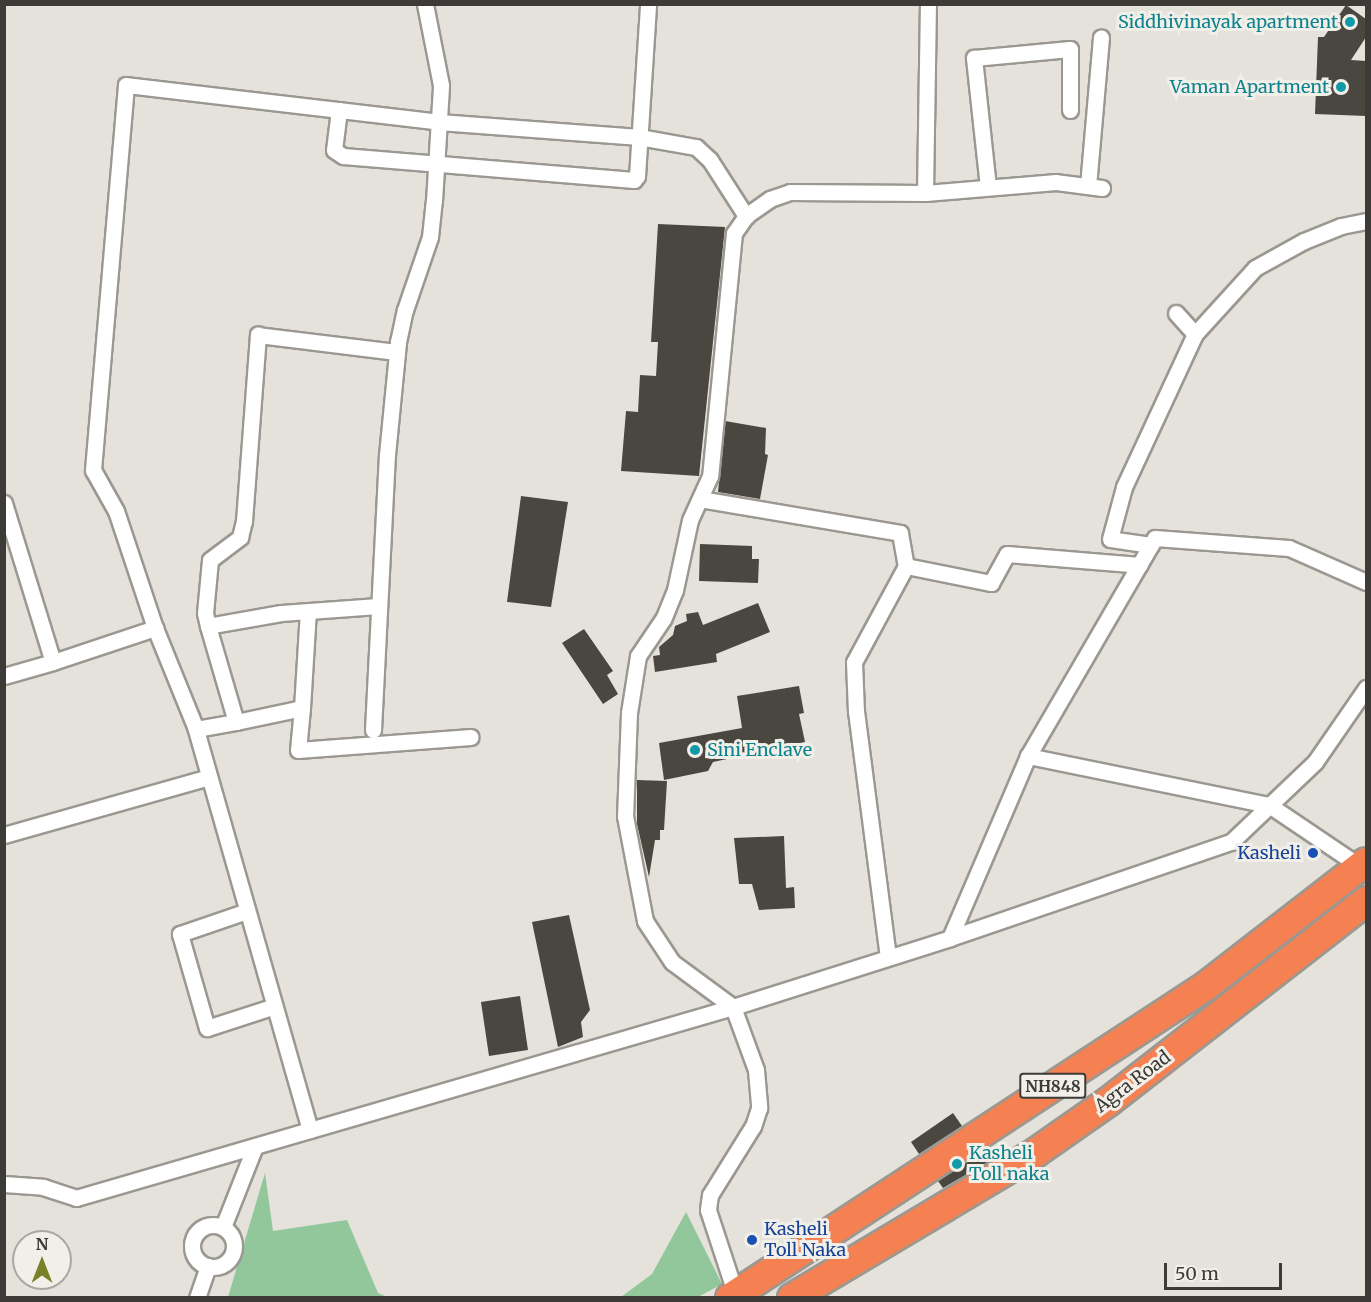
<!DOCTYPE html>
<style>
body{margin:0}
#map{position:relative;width:1371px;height:1302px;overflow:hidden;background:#e4e2da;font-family:Merriweather,serif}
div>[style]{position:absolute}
.green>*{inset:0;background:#92c79b}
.building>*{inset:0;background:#494740}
.roads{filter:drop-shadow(2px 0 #9b9891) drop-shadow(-2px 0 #9b9891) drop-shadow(0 2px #9b9891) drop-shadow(0 -2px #9b9891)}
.street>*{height:15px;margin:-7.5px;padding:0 7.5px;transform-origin:7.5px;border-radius:7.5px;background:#fff}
.street>.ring{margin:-7.5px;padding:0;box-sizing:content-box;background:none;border:15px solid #fff;border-radius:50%}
.highway>*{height:28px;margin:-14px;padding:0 14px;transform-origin:14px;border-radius:14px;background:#f58152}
.dots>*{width:16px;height:16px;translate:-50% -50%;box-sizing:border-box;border:3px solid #f1efe7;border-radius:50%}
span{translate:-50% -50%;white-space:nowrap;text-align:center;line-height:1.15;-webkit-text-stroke:6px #f1efe7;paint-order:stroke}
.shield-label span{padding:2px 4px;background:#f1efe7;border:2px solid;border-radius:4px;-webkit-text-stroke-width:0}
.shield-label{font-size:16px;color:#3c3b38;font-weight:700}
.culture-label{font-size:18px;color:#0d838f}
.right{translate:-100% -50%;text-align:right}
.left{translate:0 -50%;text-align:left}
.transit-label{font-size:18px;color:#164399}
.street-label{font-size:18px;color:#3c3b38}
.frame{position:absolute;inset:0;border:6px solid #3c3b38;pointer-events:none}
.north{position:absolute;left:12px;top:1230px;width:60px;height:60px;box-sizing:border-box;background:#f1efe7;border:2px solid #a9a7a1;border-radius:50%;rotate:0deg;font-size:16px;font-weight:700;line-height:24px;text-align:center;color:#3c3b38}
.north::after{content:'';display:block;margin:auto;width:21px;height:27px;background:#7a7f29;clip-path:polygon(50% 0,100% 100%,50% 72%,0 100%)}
.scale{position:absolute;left:1164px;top:1263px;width:118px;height:27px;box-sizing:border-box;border:3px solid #3c3b38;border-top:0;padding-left:8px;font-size:18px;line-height:21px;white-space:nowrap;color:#3c3b38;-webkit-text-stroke:4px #f1efe7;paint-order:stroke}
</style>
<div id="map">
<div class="green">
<div style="clip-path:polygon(265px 1173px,273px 1231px,347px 1220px,378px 1293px,387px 1297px,228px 1297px)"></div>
<div style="clip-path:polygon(686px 1212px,722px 1284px,698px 1297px,621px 1297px,652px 1274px)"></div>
</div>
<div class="building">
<div style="clip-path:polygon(1346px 5px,1366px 19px,1366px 37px,1351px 60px,1366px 61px,1366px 116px,1315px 114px,1318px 37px,1324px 37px)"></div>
<div style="clip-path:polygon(658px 224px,725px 227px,699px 476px,621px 471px,626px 411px,638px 412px,640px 375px,656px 376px,658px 342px,651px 342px)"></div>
<div style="clip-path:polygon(725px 421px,766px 428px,765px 454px,768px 455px,760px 499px,718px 492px)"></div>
<div style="clip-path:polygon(521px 496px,568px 502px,551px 607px,507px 602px)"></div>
<div style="clip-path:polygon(700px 544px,752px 546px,752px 559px,759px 559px,758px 583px,699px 581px)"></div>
<div style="clip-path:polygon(758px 603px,770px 632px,716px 654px,717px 662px,655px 672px,653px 656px,660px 655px,659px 647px,673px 635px,675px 626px,687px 621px,686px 614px,698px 612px,703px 625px)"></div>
<div style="clip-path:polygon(584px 629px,613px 671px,607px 675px,618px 694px,603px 704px,562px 643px)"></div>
<div style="clip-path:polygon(799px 686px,804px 713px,799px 714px,805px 742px,713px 762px,708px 771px,664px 780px,659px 743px,742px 728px,737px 696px)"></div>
<div style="clip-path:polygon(637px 780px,667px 781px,664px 830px,660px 830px,660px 840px,655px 840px,649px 877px,637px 824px)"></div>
<div style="clip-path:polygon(784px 836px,786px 888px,794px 887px,795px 908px,759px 910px,752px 884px,739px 884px,734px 838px)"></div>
<div style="clip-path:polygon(569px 915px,590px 1010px,581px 1022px,583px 1037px,558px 1047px,532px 922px)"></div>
<div style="clip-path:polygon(520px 996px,528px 1050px,489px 1056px,481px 1002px)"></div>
<div style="clip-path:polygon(953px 1113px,962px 1126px,919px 1154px,911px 1142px)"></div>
<div style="clip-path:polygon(981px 1153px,988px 1162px,943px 1188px,938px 1181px)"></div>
</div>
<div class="roads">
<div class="street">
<div style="left:339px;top:110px;width:40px;rotate:97.1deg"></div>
<div style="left:334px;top:150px;width:11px;rotate:34deg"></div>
<div style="left:343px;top:156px;width:292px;rotate:4.7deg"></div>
<div style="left:634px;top:180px;width:5px;rotate:-53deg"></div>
<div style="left:637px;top:176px;width:172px;rotate:-86.3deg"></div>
<div style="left:1088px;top:186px;width:149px;rotate:-85deg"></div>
<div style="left:988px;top:187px;width:130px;rotate:-96.2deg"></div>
<div style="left:974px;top:58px;width:96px;rotate:-5.4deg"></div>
<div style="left:1070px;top:49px;width:61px;rotate:90deg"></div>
<div style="left:1102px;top:188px;width:46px;rotate:-172.6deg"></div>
<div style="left:1056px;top:182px;width:131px;rotate:175.2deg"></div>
<div style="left:925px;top:193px;width:135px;rotate:-179.6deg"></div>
<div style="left:790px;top:192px;width:21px;rotate:161deg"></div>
<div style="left:770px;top:199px;width:29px;rotate:145deg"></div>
<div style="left:746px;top:216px;width:21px;rotate:125deg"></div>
<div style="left:734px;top:233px;width:244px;rotate:95.6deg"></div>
<div style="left:710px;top:476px;width:48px;rotate:114.4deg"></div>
<div style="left:690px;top:520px;width:72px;rotate:102.1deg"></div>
<div style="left:675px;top:590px;width:31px;rotate:112deg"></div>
<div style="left:663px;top:619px;width:45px;rotate:124deg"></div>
<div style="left:638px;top:656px;width:58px;rotate:99deg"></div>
<div style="left:629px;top:713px;width:103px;rotate:92.2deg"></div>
<div style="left:625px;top:816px;width:107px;rotate:79.2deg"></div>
<div style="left:645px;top:921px;width:49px;rotate:56.6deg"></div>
<div style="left:672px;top:962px;width:76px;rotate:36.4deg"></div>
<div style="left:733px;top:1007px;width:228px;rotate:-17.6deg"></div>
<div style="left:950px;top:938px;width:297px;rotate:-18.9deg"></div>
<div style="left:1231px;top:842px;width:116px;rotate:-43.6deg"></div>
<div style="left:1315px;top:762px;width:90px;rotate:-55.4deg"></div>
<div style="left:925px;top:193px;width:189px;rotate:-89.1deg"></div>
<div style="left:1176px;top:313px;width:28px;rotate:48deg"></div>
<div style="left:700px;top:499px;width:203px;rotate:9.6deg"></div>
<div style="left:900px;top:533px;width:34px;rotate:80deg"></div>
<div style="left:906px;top:566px;width:109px;rotate:118.4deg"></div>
<div style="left:854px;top:662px;width:49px;rotate:87.7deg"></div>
<div style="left:856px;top:711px;width:248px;rotate:82.6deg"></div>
<div style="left:4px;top:503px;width:166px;rotate:72.9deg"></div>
<div style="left:53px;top:662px;width:108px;rotate:-18.4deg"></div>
<div style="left:1151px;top:545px;width:41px;rotate:-171.7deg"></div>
<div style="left:1110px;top:539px;width:54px;rotate:-74.9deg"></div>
<div style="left:1124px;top:487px;width:169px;rotate:-65.1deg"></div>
<div style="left:1195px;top:334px;width:89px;rotate:-47.7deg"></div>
<div style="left:1255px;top:268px;width:56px;rotate:-28.9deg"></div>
<div style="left:1304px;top:241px;width:40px;rotate:-22deg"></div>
<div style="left:1341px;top:226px;width:25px;rotate:-11deg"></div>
<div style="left:906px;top:566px;width:87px;rotate:11.3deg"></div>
<div style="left:991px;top:583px;width:33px;rotate:-61deg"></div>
<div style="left:1007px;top:554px;width:133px;rotate:4.7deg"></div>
<div style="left:378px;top:606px;width:97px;rotate:175.9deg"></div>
<div style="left:281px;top:613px;width:74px;rotate:169.9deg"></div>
<div style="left:208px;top:626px;width:13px;rotate:-103deg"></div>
<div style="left:205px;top:613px;width:53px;rotate:-84.6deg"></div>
<div style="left:210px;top:560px;width:38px;rotate:-37deg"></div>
<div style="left:240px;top:537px;width:16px;rotate:-76deg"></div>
<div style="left:244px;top:521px;width:187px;rotate:-85.7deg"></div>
<div style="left:258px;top:335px;width:140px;rotate:7deg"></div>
<div style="left:4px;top:676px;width:51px;rotate:-15.9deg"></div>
<div style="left:302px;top:708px;width:42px;rotate:95.4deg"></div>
<div style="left:298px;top:750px;width:173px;rotate:-4.3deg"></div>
<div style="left:236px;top:722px;width:67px;rotate:-12deg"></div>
<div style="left:302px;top:708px;width:97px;rotate:-86.5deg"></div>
<div style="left:196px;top:729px;width:41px;rotate:-9.9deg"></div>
<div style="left:236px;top:722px;width:100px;rotate:-106.3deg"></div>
<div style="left:373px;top:730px;width:275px;rotate:-87.1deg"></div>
<div style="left:387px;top:455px;width:114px;rotate:-84.4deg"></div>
<div style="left:398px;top:342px;width:33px;rotate:-78deg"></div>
<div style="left:405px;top:310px;width:77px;rotate:-71.1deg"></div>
<div style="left:430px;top:237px;width:36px;rotate:-84deg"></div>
<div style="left:434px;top:201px;width:116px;rotate:-86.5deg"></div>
<div style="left:441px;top:85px;width:83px;rotate:-101.2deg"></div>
<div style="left:1028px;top:756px;width:246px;rotate:11.5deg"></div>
<div style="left:1269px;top:805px;width:115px;rotate:34deg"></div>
<div style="left:4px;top:835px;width:213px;rotate:-15.8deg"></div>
<div style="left:247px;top:911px;width:71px;rotate:161.1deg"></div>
<div style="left:180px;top:934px;width:98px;rotate:74deg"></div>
<div style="left:207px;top:1028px;width:71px;rotate:-17.9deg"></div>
<div style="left:950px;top:938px;width:198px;rotate:-66.8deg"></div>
<div style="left:1028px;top:756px;width:252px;rotate:-59.8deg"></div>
<div style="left:1155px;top:538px;width:134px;rotate:4.3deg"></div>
<div style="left:1289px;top:548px;width:84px;rotate:23.8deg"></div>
<div style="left:310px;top:1130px;width:417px;rotate:-105.9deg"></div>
<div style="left:196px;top:729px;width:109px;rotate:-112.1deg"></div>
<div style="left:155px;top:628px;width:123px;rotate:-108.4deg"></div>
<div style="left:116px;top:511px;width:47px;rotate:-119.3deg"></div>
<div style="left:93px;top:470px;width:386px;rotate:-85.1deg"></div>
<div style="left:126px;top:85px;width:315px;rotate:6.7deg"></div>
<div style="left:439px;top:122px;width:201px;rotate:4.3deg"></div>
<div style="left:639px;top:137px;width:58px;rotate:10deg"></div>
<div style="left:696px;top:147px;width:19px;rotate:43deg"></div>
<div style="left:710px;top:160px;width:67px;rotate:57.3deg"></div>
<div style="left:4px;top:1184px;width:39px;rotate:4deg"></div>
<div style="left:43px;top:1187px;width:35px;rotate:18deg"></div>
<div style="left:76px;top:1198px;width:684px;rotate:-16.21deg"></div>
<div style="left:733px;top:1007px;width:67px;rotate:69.9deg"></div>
<div style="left:756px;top:1070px;width:38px;rotate:85deg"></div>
<div style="left:759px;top:1108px;width:19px;rotate:108deg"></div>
<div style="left:753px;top:1126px;width:81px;rotate:121.9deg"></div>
<div style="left:710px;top:1195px;width:15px;rotate:98deg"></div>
<div style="left:708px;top:1210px;width:93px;rotate:71.8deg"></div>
<div class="ring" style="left:192px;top:1225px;width:27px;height:27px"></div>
<div style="left:223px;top:1227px;width:87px;rotate:-68.4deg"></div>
<div style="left:197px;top:1298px;width:34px;rotate:-71deg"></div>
</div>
<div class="highway">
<div style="left:730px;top:1298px;width:569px;rotate:-33.24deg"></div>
<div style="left:1206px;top:986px;width:202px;rotate:-37.8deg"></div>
<div style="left:792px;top:1298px;width:283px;rotate:-30.8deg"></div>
<div style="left:1035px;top:1153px;width:89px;rotate:-34.9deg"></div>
<div style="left:1108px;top:1102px;width:327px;rotate:-37.9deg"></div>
</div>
</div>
<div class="dots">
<div style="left:1350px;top:22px;background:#0f9aa8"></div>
<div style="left:1341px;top:87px;background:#0f9aa8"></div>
<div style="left:695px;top:750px;background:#0f9aa8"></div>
<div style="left:1313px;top:853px;background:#1a4fb4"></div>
<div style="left:957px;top:1164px;background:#0f9aa8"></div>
<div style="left:752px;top:1240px;background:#1a4fb4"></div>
</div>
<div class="shield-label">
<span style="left:1053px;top:1086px">NH848</span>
</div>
<div class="culture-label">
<span class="right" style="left:1338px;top:22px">Siddhivinayak apartment</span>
<span class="right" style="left:1329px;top:87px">Vaman Apartment</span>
<span class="left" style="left:707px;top:750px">Sini Enclave</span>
<span class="left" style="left:969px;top:1164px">Kasheli<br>Toll naka</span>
</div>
<div class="transit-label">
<span class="right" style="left:1301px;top:853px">Kasheli</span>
<span class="left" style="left:764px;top:1240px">Kasheli<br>Toll Naka</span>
</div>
<div class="street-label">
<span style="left:1133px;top:1082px;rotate:-37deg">Agra Road</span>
</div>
<div class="frame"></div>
<div class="north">N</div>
<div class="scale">50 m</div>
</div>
